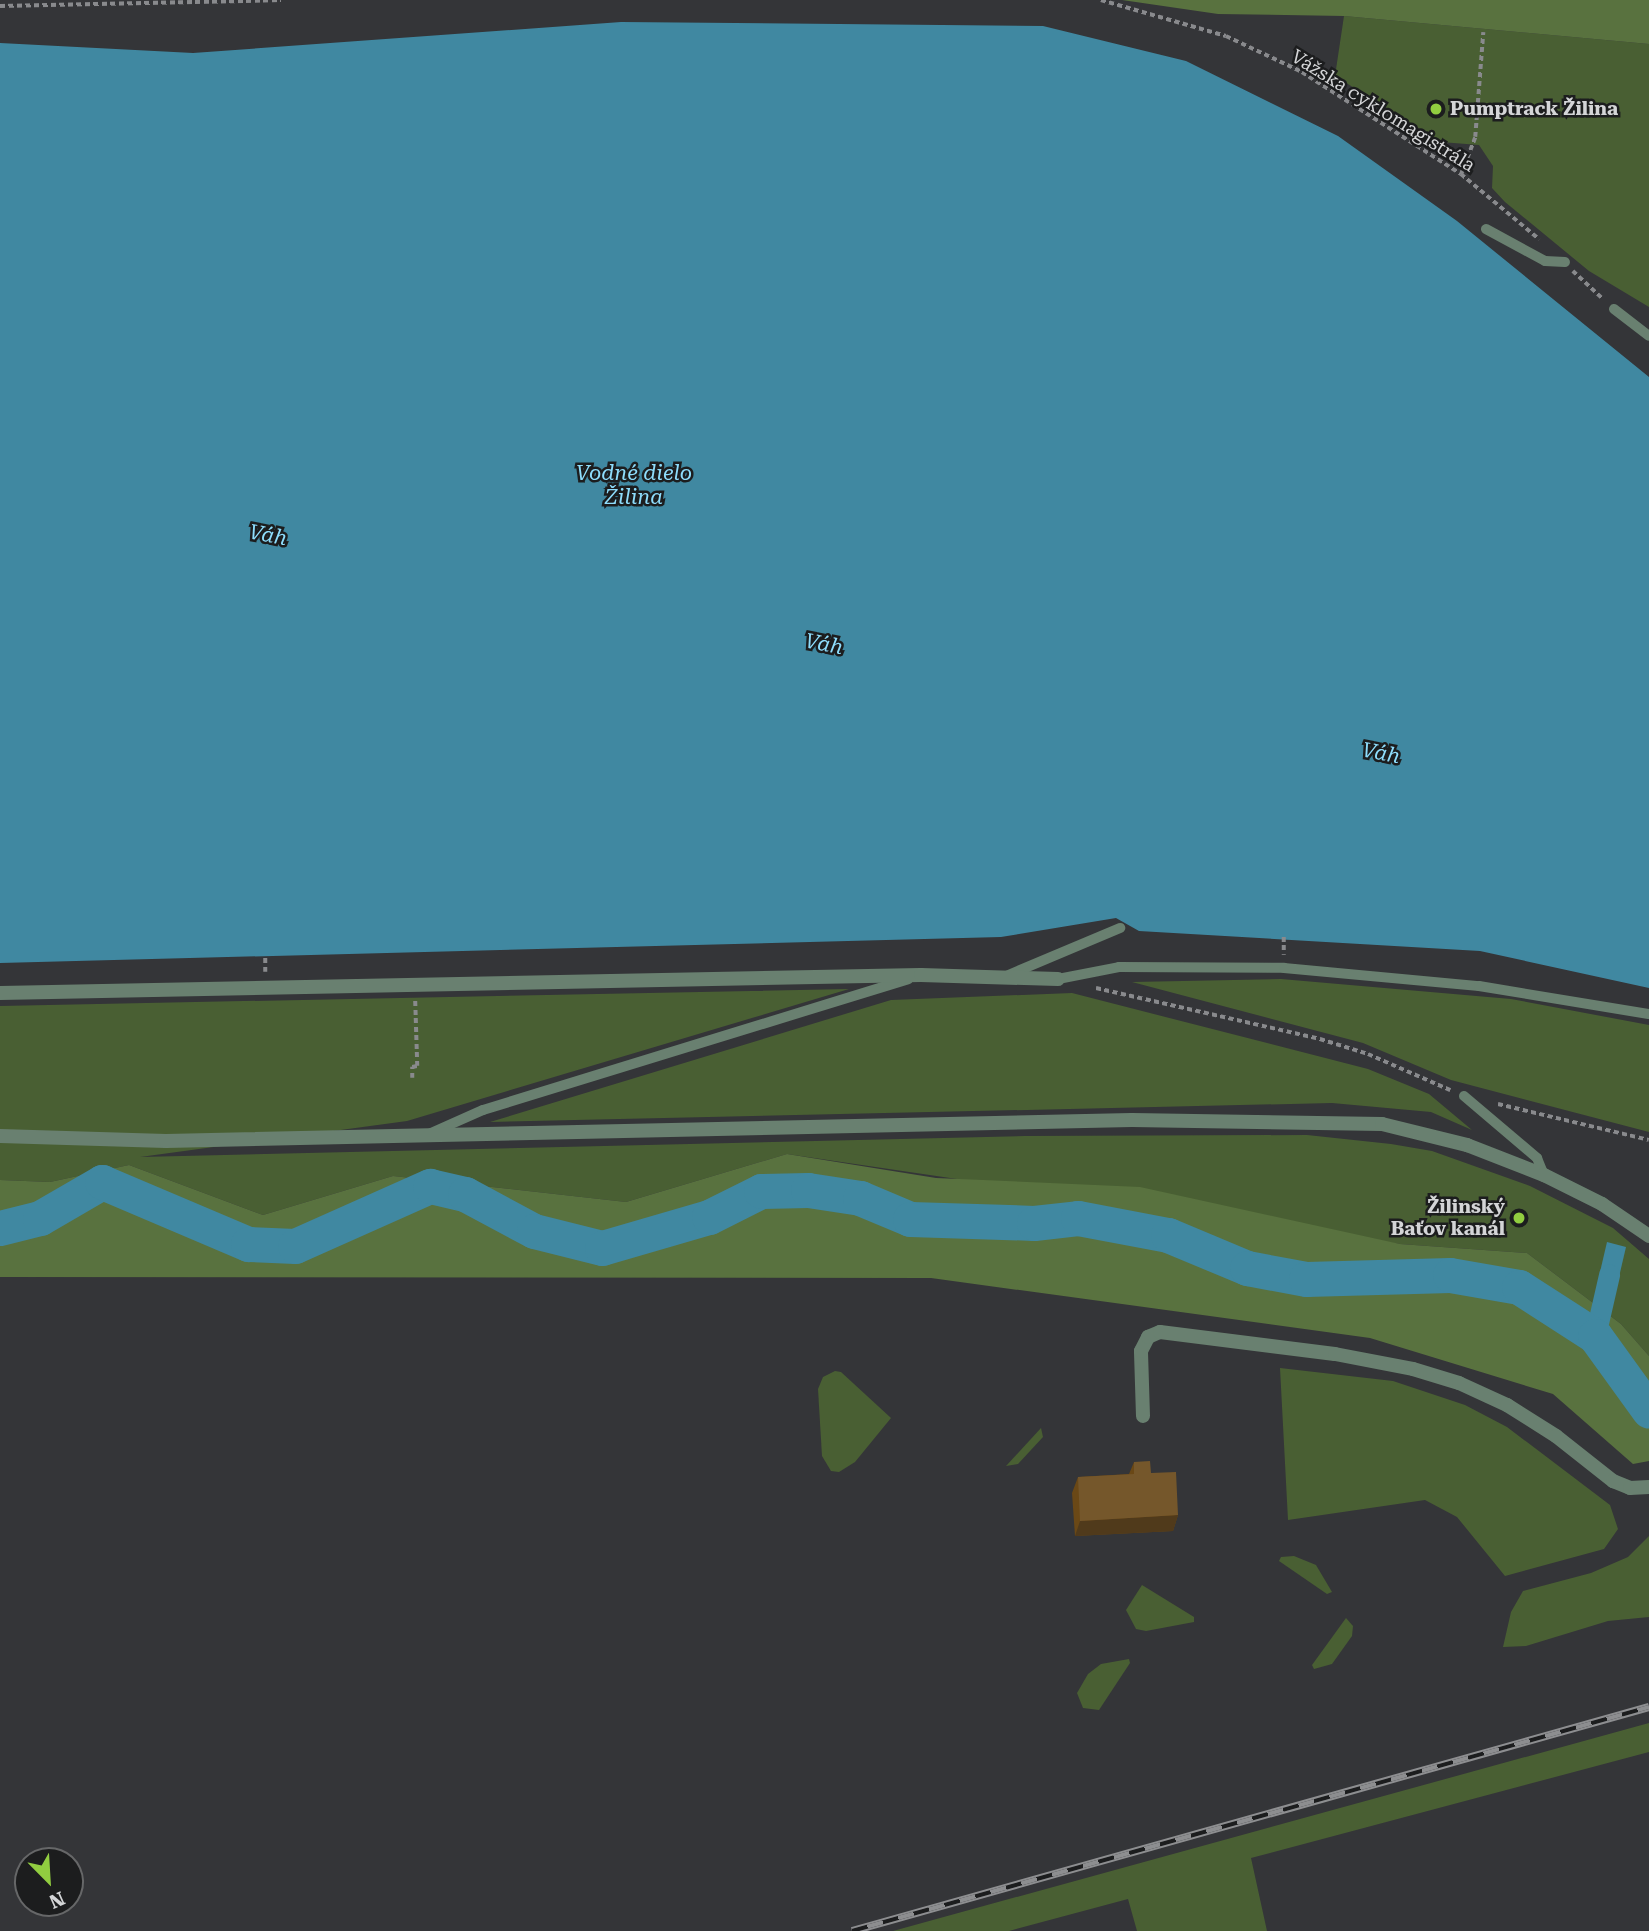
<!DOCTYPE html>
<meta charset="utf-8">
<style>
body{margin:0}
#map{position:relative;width:1649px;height:1931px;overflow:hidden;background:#343538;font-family:"Roboto Serif",serif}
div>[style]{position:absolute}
.green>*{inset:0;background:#495f33}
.forest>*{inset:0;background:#59723f}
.water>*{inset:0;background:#4088a1}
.canal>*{height:21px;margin:-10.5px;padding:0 10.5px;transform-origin:10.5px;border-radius:10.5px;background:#4088a1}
.river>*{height:35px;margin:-17.5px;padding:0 17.5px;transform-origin:17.5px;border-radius:17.5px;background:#4088a1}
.path>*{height:3.5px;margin-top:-1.75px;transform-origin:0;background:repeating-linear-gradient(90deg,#898a8d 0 5px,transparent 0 8.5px)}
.service>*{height:10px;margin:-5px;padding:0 5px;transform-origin:5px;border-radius:5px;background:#698070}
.pedestrian>*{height:14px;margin:-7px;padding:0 7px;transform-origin:7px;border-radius:7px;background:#698070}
.minor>*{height:14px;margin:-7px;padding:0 7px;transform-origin:7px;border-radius:7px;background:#698070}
.rail>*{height:8px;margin-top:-4px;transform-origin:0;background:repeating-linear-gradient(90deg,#1c1d1e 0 16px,#8d8e90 0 32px);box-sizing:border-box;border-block:2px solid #8d8e90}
.wall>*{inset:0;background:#6a4816}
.shaded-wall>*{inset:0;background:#503a1b}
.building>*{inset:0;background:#75572b}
.dots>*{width:19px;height:19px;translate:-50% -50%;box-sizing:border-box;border:4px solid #1c1d1e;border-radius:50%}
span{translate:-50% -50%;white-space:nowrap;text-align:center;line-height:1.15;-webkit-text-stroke:5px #1c1d1e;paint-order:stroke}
.poi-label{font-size:19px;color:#d4d5d7;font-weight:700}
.left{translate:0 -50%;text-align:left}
.right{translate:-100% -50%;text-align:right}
.street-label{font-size:19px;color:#d4d5d7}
.water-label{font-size:21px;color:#8eddfc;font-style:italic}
.north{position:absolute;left:14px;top:1847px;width:70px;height:70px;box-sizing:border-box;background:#1c1d1e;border:2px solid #666768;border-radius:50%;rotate:156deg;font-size:19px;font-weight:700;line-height:28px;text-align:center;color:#d4d5d7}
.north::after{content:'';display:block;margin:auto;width:24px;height:32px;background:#91cd40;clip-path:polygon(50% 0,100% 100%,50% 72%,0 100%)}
</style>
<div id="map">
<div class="green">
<div style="clip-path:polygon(1344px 16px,1649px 44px,1649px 307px,1589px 271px,1505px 202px,1492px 188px,1493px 166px,1479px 145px,1441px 142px,1335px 76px)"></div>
<div style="clip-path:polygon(1281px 979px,1511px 999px,1649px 1025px,1649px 1132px,1451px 1080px,1363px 1043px,1132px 982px)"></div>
<div style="clip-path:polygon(849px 989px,407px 1121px,140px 1157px,1025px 1136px,1307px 1135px,1391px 1144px,1432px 1151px,1530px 1186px,1613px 1228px,1649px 1259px,1649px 1356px,1621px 1324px,1527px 1253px,1400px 1244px,787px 1154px,626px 1202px,393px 1176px,263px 1215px,129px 1165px,50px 1182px,0 1180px,0 1006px)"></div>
<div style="clip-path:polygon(1072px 993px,1368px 1069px,1429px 1094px,1472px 1130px,1431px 1112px,1332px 1103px,490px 1122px,891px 1000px)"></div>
<div style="clip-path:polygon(1280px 1368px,1393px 1381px,1465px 1405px,1507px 1427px,1610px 1505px,1618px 1529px,1604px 1549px,1505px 1576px,1457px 1517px,1425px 1500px,1288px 1520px)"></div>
<div style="clip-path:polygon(835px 1371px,841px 1372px,891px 1418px,855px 1462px,839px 1472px,831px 1471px,822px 1456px,818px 1389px,823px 1377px)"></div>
<div style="clip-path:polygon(1041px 1428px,1043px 1437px,1018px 1464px,1006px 1466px)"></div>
<div style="clip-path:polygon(1649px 1536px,1649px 1617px,1608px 1621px,1526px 1646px,1503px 1647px,1511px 1612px,1523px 1591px,1591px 1573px,1628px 1557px)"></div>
<div style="clip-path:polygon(1294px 1556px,1316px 1565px,1332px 1592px,1327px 1594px,1279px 1561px,1281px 1557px)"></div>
<div style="clip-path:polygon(1142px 1585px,1194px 1617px,1194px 1622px,1146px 1631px,1136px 1629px,1126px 1610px)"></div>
<div style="clip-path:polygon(1346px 1618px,1353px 1626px,1352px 1636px,1332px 1664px,1314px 1669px,1312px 1665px)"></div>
<div style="clip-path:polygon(1129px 1659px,1130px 1663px,1099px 1710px,1083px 1708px,1077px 1693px,1088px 1674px,1101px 1664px)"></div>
<div style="clip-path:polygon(1649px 1723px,1649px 1752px,1251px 1858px,1267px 1931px,1137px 1931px,1128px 1899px,1009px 1931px,893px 1931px)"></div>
</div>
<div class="forest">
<div style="clip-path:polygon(1122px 0,1649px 0,1649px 44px,1344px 16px,1218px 14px)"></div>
<div style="clip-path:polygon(787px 1154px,936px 1178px,1140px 1187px,1400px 1244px,1527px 1253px,1621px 1324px,1649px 1356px,1649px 1461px,1633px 1464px,1553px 1394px,1370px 1338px,931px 1278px,0 1277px,0 1180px,50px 1182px,129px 1165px,263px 1215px,393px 1176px,626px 1202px)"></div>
</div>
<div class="water">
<div style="clip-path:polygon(621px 22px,1043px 26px,1186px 61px,1338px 136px,1457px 221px,1649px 377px,1649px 988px,1480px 951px,1139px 931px,1116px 918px,1001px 937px,0 963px,0 43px,193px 53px)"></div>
<div style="clip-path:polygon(1607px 1242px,1626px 1247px,1619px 1277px,1600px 1272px)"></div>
</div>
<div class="canal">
<div style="left:1595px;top:1336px;width:63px;rotate:-77.1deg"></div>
</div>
<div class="river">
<div style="left:0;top:1228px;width:41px;rotate:-14deg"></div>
<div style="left:40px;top:1218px;width:72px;rotate:-30.1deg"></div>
<div style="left:102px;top:1182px;width:159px;rotate:23deg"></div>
<div style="left:248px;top:1244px;width:47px;rotate:2.4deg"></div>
<div style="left:295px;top:1246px;width:148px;rotate:-24deg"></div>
<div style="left:430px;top:1186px;width:36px;rotate:13deg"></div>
<div style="left:465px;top:1194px;width:78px;rotate:28.2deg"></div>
<div style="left:534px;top:1231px;width:70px;rotate:14deg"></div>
<div style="left:602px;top:1248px;width:111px;rotate:-16.2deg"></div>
<div style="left:709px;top:1217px;width:58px;rotate:-26.6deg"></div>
<div style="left:761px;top:1191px;width:47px;rotate:-1.2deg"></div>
<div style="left:808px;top:1190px;width:53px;rotate:8.7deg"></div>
<div style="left:860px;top:1198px;width:54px;rotate:22.8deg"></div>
<div style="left:910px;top:1219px;width:124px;rotate:1.8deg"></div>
<div style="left:1034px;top:1223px;width:44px;rotate:-6.5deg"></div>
<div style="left:1078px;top:1218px;width:92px;rotate:10.7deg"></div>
<div style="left:1168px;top:1235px;width:86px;rotate:22.7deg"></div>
<div style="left:1247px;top:1268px;width:60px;rotate:10.6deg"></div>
<div style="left:1306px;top:1279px;width:144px;rotate:-1.6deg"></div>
<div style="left:1450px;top:1275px;width:70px;rotate:9.9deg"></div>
<div style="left:1519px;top:1287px;width:90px;rotate:32.8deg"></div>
<div style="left:1595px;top:1336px;width:92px;rotate:54.2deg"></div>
</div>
<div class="path">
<div style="left:1101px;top:0;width:130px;rotate:16.1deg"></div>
<div style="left:1226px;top:36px;width:84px;rotate:25.3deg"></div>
<div style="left:1302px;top:72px;width:189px;rotate:32.7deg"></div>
<div style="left:1461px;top:174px;width:102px;rotate:39.8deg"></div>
<div style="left:0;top:6px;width:281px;rotate:-1.2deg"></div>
<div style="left:1461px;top:174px;width:40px;rotate:-69deg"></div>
<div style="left:1475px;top:137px;width:105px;rotate:-85.6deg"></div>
<div style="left:1573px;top:271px;width:41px;rotate:43deg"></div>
<div style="left:1284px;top:937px;width:18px;rotate:90deg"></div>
<div style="left:265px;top:972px;width:16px;rotate:-90deg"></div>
<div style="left:1096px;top:988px;width:230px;rotate:12.8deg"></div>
<div style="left:1320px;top:1039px;width:50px;rotate:17.4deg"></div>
<div style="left:1368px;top:1054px;width:90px;rotate:23.7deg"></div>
<div style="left:412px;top:1078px;width:11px;rotate:-90deg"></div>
<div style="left:412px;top:1067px;width:5px;rotate:-11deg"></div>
<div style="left:417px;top:1066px;width:65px;rotate:-91.8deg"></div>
<div style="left:1498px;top:1104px;width:155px;rotate:13.4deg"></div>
</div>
<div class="service">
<div style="left:1486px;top:229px;width:67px;rotate:28.5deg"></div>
<div style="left:1545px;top:261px;width:20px;rotate:3deg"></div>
<div style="left:1614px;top:309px;width:44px;rotate:37.6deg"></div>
<div style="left:1006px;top:976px;width:124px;rotate:-22.8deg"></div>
<div style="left:1058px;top:979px;width:62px;rotate:-11.1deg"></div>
<div style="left:1119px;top:967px;width:165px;rotate:0.3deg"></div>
<div style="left:1284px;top:968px;width:196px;rotate:5.3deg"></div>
<div style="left:1479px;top:986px;width:172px;rotate:9.4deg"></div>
<div style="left:1464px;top:1096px;width:96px;rotate:40.3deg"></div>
<div style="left:1537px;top:1158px;width:18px;rotate:68deg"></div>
<div style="left:431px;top:1133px;width:57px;rotate:-23.9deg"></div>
<div style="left:483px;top:1110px;width:445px;rotate:-17.1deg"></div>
</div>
<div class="pedestrian">
<div style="left:0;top:993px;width:921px;rotate:-1.12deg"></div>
<div style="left:921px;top:975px;width:137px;rotate:1.7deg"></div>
</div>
<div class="minor">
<div style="left:0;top:1136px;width:166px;rotate:1.7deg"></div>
<div style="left:166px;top:1141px;width:966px;rotate:-1.25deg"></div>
<div style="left:1132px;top:1120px;width:250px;rotate:0.9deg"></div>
<div style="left:1382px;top:1124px;width:88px;rotate:13.9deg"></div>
<div style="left:1467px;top:1145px;width:83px;rotate:21.3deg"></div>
<div style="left:1544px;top:1175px;width:65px;rotate:26.6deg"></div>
<div style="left:1602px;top:1204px;width:57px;rotate:34.2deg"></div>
<div style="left:1143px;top:1416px;width:65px;rotate:-91.8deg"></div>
<div style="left:1141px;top:1351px;width:16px;rotate:-63deg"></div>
<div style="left:1148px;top:1337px;width:13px;rotate:-23deg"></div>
<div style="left:1160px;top:1332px;width:176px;rotate:7.2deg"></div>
<div style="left:1335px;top:1354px;width:79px;rotate:10.9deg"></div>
<div style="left:1413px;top:1369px;width:48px;rotate:16.9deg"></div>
<div style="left:1459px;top:1383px;width:53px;rotate:24.6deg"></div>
<div style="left:1507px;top:1405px;width:58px;rotate:32.3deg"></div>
<div style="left:1556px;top:1436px;width:73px;rotate:38.3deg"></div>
<div style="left:1613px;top:1481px;width:18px;rotate:22deg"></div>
<div style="left:1630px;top:1488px;width:19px;rotate:-3deg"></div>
</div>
<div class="rail">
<div style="left:852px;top:1931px;width:828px;rotate:-15.7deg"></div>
</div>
<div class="wall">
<div style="clip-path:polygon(1134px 1462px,1151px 1473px,1178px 1515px,1173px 1531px,1075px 1536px,1072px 1493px,1078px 1477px,1129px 1474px)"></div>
</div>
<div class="shaded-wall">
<div style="clip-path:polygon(1178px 1515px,1173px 1531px,1075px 1536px,1080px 1521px)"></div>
</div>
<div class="building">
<div style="clip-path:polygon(1150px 1461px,1151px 1473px,1176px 1472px,1178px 1515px,1080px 1521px,1078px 1477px,1134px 1474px,1134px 1462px)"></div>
</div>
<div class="dots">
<div style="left:1436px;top:109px;background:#91cd40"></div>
<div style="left:1519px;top:1218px;background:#91cd40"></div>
</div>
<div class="poi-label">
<span class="left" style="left:1450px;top:109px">Pumptrack Žilina</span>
<span class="right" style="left:1505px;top:1218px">Žilinský<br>Baťov kanál</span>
</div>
<div class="street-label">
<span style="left:1383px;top:111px;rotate:32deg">Vážska cyklomagistrála</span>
</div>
<div class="water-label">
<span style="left:634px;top:485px">Vodné dielo<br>Žilina</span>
<span style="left:268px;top:535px;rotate:11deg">Váh</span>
<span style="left:824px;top:644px;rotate:11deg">Váh</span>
<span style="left:1381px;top:753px;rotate:11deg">Váh</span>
</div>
<div class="north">N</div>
</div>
